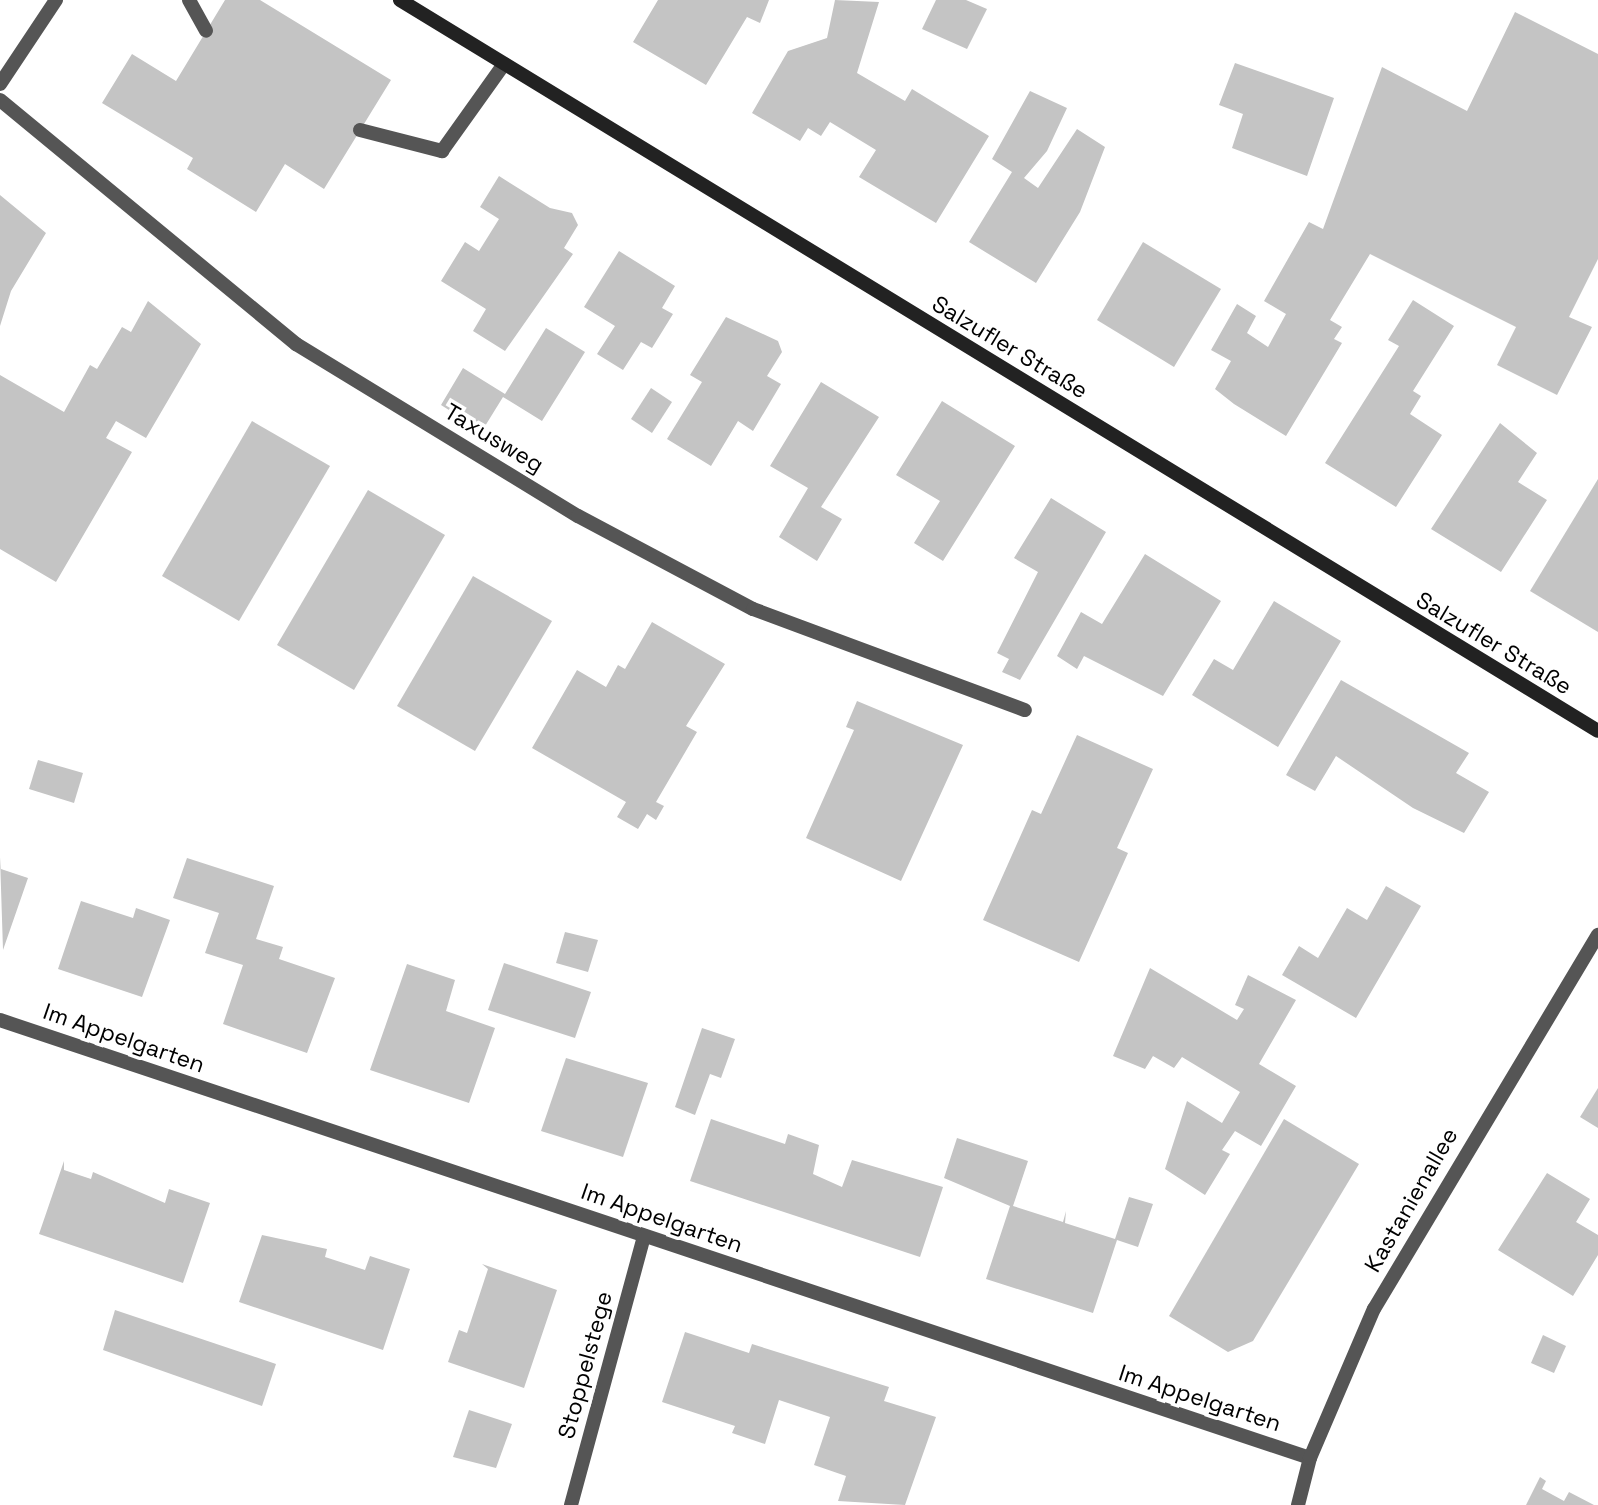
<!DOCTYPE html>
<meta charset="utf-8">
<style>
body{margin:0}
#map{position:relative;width:1598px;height:1505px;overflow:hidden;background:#fff;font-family:"Space Grotesk",sans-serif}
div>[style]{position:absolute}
.building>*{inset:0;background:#c4c4c4}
.lane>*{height:14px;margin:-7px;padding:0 7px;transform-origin:7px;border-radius:7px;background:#555}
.street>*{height:14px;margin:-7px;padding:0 7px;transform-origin:7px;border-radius:7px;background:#555}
.secondary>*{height:14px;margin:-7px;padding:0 7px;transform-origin:7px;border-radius:7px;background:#222}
span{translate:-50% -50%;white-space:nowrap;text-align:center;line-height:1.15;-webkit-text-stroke:7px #fff;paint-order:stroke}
.street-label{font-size:23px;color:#000}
</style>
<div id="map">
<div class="building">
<div style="clip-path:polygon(225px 0,260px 0,391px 80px,324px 189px,285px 164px,256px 212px,187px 169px,193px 158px,102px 103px,132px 54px,176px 81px)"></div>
<div style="clip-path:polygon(658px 0,769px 0,760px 23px,747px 17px,706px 85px,633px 42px)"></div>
<div style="clip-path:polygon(835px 0,879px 2px,857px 73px,905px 101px,912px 89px,989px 136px,936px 223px,859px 177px,876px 150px,830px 122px,821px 136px,808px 128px,800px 141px,752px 113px,788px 51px,827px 38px)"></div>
<div style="clip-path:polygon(936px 0,966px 0,987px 9px,967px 49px,922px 29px)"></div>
<div style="clip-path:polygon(1515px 12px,1598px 54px,1598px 259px,1569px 317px,1592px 327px,1557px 395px,1497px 365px,1516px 327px,1370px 254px,1330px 320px,1342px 327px,1334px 339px,1342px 343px,1286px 436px,1234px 404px,1215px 389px,1231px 361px,1211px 350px,1237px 304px,1256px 316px,1247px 333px,1268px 347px,1286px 314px,1264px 301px,1309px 222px,1323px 229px,1382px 67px,1467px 111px)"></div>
<div style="clip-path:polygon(1235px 63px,1334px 98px,1307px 176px,1232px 148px,1243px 114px,1219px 105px)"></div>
<div style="clip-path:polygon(1030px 91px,1067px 108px,1047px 151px,1024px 178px,1038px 188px,1077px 129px,1105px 147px,1080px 212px,1036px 283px,969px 242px,1012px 172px,992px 159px)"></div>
<div style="clip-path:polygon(499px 176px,550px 208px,572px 213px,578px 225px,564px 248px,573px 254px,505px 351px,473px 331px,486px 309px,441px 281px,465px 242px,479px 251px,499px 219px,480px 207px)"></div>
<div style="clip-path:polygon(0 195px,46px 233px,11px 291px,0 326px)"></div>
<div style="clip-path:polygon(1143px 242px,1221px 289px,1174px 367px,1097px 320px)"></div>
<div style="clip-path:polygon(619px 251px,675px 286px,662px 308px,673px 314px,652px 348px,641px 342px,623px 370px,597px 354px,615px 326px,584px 307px)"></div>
<div style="clip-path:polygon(1413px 300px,1454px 326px,1413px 391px,1421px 396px,1410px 414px,1442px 435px,1396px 507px,1325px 463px,1399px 346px,1388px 340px)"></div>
<div style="clip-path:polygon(148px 301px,201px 344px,146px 438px,116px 421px,106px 438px,132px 452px,56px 582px,0 549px,0 375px,64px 412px,90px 365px,97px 369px,122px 327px,131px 332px)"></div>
<div style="clip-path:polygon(726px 317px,778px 341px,782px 352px,767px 376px,781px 384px,753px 431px,738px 421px,711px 466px,667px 439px,702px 382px,690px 375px)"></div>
<div style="clip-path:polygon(546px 328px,585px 352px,542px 421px,503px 397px,482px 431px,441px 405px,463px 368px,505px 394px)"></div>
<div style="clip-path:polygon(821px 382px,879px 417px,821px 507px,842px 519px,817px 561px,779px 537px,808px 488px,770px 466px)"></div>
<div style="clip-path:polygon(651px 388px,672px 402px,652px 433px,631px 419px)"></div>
<div style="clip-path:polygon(942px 401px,1015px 446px,943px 561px,914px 543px,940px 501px,896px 475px)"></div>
<div style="clip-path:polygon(252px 421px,330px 466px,239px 621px,162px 576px)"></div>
<div style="clip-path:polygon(1500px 423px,1537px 453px,1518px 482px,1547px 500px,1501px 572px,1431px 529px)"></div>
<div style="clip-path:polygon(1598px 479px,1598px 632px,1530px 591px)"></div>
<div style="clip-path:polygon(368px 490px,445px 535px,354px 690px,277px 645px)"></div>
<div style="clip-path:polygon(1051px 498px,1106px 532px,1020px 680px,1002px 672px,1009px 659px,997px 653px,1038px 572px,1014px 558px)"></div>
<div style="clip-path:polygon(1145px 554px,1221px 601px,1163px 696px,1084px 656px,1077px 669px,1057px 656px,1081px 612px,1102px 624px)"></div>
<div style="clip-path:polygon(473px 576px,552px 621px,475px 751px,397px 706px)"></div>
<div style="clip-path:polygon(1274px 601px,1341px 641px,1278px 747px,1192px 695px,1214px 659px,1233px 670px)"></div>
<div style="clip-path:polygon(652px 622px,725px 664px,686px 726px,697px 732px,656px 802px,664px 806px,656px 820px,647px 814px,638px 829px,617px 817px,626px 802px,532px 748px,577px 670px,606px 687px,618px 665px,625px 669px)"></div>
<div style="clip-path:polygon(1341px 680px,1469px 753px,1456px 773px,1489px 792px,1464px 833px,1413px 808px,1336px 756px,1315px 791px,1286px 775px)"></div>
<div style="clip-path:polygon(857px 701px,963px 745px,901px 881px,806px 838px,854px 730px,846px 727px)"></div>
<div style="clip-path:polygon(1077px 735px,1153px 769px,1117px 848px,1128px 853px,1079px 962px,983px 920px,1032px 810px,1041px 814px)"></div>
<div style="clip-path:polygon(38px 760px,83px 773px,74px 803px,29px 789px)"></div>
<div style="clip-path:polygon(0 857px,1px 869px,28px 878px,3px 950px)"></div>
<div style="clip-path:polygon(187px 858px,274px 886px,256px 939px,283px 947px,279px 959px,335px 978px,307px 1053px,223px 1024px,243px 965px,205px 953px,219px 913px,173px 898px)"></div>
<div style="clip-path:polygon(1386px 886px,1421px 906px,1356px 1018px,1282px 975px,1299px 946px,1318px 958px,1347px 908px,1367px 920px)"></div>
<div style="clip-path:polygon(81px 901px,133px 918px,136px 908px,170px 920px,142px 997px,58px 969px)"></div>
<div style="clip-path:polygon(565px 932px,598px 940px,588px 972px,556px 963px)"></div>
<div style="clip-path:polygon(504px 963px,591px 992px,575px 1038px,488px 1010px)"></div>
<div style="clip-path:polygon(407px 964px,455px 980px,446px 1011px,495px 1028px,469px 1103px,370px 1070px)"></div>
<div style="clip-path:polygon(1150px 968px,1237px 1020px,1244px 1009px,1235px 1005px,1248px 975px,1296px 1000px,1259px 1064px,1296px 1086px,1261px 1146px,1235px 1131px,1222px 1150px,1230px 1154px,1205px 1195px,1165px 1169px,1187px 1101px,1222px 1123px,1240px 1092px,1182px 1057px,1174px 1068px,1153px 1056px,1145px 1069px,1113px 1056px)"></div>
<div style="clip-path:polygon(702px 1028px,735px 1039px,721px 1078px,710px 1074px,695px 1115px,675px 1107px)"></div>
<div style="clip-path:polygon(566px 1058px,648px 1083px,623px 1157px,541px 1131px)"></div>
<div style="clip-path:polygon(1598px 1088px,1598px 1128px,1580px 1117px)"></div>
<div style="clip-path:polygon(711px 1119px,785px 1144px,788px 1134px,819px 1145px,813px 1174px,842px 1187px,852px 1160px,943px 1187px,920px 1257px,690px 1181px)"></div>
<div style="clip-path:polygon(1284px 1119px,1359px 1164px,1253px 1341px,1228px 1352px,1169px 1316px)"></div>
<div style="clip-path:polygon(957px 1138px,1028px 1161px,1013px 1206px,1063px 1222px,1066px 1211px,1065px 1223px,1115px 1239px,1129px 1197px,1153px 1204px,1138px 1247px,1117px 1240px,1093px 1313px,986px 1279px,1010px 1206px,944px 1178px)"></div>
<div style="clip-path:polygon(64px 1161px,64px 1170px,91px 1179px,93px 1172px,165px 1203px,169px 1189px,210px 1203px,183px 1283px,39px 1234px)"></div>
<div style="clip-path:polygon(1547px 1173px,1590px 1199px,1576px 1222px,1598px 1235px,1598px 1255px,1573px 1296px,1498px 1250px)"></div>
<div style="clip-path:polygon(262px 1235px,327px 1249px,325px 1257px,365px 1270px,370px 1256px,410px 1269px,383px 1350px,239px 1302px)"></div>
<div style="clip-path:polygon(482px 1264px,557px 1290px,524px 1388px,448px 1362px,459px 1330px,467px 1333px,488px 1269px)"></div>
<div style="clip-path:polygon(115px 1310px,276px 1364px,262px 1406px,103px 1350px)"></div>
<div style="clip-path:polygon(685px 1332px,749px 1353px,752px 1344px,889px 1387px,884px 1401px,936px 1417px,905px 1505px,838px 1501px,846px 1476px,814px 1465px,830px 1417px,779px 1400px,765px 1444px,732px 1433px,735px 1426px,662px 1402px)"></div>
<div style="clip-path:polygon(1543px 1335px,1566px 1346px,1554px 1373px,1531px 1363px)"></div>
<div style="clip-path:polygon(469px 1410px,512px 1424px,496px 1468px,453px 1457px)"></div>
<div style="clip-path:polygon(1540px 1477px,1546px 1481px,1542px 1489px,1564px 1501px,1569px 1492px,1594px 1505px,1526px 1505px)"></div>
</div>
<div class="lane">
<div style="left:189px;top:0;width:35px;rotate:61deg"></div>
<div style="left:0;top:100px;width:384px;rotate:39.5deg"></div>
<div style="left:296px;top:344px;width:330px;rotate:31.4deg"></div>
<div style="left:578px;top:516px;width:198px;rotate:28deg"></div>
<div style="left:753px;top:609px;width:290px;rotate:20.4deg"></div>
<div style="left:360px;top:130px;width:85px;rotate:14.4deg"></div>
<div style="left:442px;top:151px;width:107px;rotate:-54.5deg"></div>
</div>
<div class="street">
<div style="left:0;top:84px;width:101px;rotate:-56.3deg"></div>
<div style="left:0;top:1020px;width:1381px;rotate:18.49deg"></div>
<div style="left:571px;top:1505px;width:279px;rotate:-74.8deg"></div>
<div style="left:1298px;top:1505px;width:49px;rotate:-75.7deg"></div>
<div style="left:1310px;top:1458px;width:162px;rotate:-66.8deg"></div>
<div style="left:1374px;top:1309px;width:436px;rotate:-59.1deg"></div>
</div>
<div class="secondary">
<div style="left:400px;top:0;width:1403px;rotate:31.39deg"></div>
</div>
<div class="street-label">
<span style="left:1010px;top:347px;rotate:31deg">Salzufler Straße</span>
<span style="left:494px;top:438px;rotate:31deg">Taxusweg</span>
<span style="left:1494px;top:643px;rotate:31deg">Salzufler Straße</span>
<span style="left:124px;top:1038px;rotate:19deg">Im Appelgarten</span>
<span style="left:1411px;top:1200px;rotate:-60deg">Kastanienallee</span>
<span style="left:662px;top:1218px;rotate:19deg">Im Appelgarten</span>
<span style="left:585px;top:1365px;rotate:-75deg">Stoppelstege</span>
<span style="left:1200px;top:1398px;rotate:18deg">Im Appelgarten</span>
</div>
</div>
